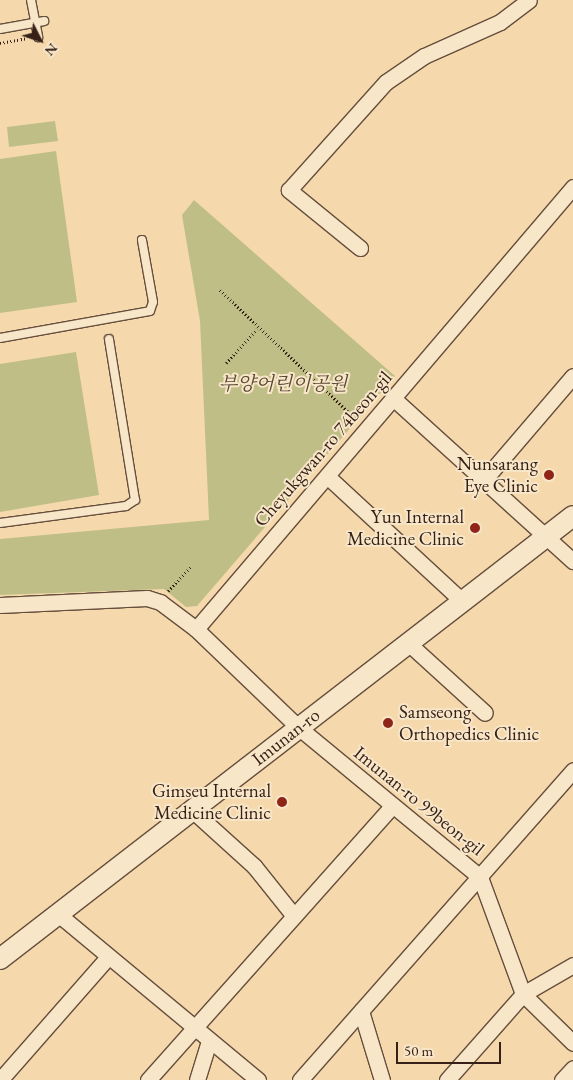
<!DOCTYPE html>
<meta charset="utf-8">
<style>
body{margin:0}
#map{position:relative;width:573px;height:1080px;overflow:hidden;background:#f5d9ac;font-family:"EB Garamond","Noto Serif KR",serif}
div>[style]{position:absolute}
.green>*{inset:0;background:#c0be87}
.path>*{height:2.5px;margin-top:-1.25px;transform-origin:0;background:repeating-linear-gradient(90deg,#372017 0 1px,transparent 0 3.5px)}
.roads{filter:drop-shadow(1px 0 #664e3c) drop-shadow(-1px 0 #664e3c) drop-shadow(0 1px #664e3c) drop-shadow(0 -1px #664e3c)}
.service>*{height:8px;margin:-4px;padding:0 4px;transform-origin:4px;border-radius:4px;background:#f8e6c9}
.minor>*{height:15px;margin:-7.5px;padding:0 7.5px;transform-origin:7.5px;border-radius:7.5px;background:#f8e6c9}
.tertiary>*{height:20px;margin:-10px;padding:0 10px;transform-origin:10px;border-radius:10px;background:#f8e6c9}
.dots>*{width:14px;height:14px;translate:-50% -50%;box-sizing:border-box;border:2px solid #f8e6c9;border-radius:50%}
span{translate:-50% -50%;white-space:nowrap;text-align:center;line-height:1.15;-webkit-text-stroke:4px #f8e6c9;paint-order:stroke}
.park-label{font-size:19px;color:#594833;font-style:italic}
.street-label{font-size:19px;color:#372017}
.poi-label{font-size:19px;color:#372017}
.right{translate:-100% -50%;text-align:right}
.left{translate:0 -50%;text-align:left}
.north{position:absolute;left:15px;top:15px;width:50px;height:50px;-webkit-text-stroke:4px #f8e6c9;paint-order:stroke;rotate:131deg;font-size:14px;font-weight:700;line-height:20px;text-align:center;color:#372017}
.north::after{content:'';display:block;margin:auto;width:18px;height:22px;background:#372017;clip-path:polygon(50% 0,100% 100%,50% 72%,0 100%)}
.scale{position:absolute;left:396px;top:1042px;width:105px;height:22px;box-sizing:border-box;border:2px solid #372017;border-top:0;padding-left:6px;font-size:15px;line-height:18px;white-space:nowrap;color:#372017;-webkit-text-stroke:4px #f8e6c9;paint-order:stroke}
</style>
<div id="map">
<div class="green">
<div style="clip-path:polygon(55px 121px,58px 141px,9px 147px,7px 127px)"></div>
<div style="clip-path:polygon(56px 151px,77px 302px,0 313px,0 159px)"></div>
<div style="clip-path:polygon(194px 200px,395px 376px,197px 606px,186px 607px,164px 589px,0 595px,0 539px,209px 520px,200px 321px,182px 215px)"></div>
<div style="clip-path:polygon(76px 352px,99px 495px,0 512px,0 364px)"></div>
</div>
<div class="path">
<div style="left:0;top:43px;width:28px;rotate:-10deg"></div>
<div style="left:220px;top:290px;width:187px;rotate:43.5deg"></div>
<div style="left:226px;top:363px;width:46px;rotate:-47.6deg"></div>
<div style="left:168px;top:591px;width:33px;rotate:-47deg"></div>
</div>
<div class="roads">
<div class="service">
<div style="left:31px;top:0;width:38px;rotate:79deg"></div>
<div style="left:0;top:29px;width:45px;rotate:-10.3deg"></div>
<div style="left:0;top:338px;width:152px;rotate:-10.2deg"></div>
<div style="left:150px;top:311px;width:9px;rotate:-72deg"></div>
<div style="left:153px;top:302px;width:63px;rotate:-100.1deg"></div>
<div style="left:0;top:523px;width:127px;rotate:-7.7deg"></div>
<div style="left:126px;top:506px;width:11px;rotate:-34deg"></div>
<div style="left:135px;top:500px;width:163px;rotate:-99.2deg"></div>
</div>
<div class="minor">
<div style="left:573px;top:187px;width:581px;rotate:130.46deg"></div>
<div style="left:196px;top:629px;width:141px;rotate:43.9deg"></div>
<div style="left:298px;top:727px;width:236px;rotate:39.5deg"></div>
<div style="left:480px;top:877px;width:125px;rotate:69.8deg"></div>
<div style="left:523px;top:994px;width:70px;rotate:44.4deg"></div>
<div style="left:360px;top:248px;width:92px;rotate:-140.8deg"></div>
<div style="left:289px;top:190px;width:145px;rotate:-48.1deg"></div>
<div style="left:386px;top:82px;width:46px;rotate:-34.4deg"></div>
<div style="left:424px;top:56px;width:83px;rotate:-24.1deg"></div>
<div style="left:500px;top:22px;width:36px;rotate:-37deg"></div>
<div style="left:393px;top:398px;width:243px;rotate:42.2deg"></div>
<div style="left:327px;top:476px;width:183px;rotate:42.8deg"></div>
<div style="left:483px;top:481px;width:138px;rotate:-49.4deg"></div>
<div style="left:0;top:605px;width:147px;rotate:-2.7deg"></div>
<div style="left:147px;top:598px;width:14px;rotate:17deg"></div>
<div style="left:160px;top:602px;width:45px;rotate:36.9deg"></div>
<div style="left:407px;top:642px;width:105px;rotate:42.3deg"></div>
<div style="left:192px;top:810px;width:84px;rotate:42.1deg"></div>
<div style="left:254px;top:866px;width:64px;rotate:51.3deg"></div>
<div style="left:58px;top:914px;width:260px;rotate:39.7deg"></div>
<div style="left:361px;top:1011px;width:72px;rotate:73.1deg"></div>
<div style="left:0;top:1080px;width:164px;rotate:-48.7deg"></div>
<div style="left:148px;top:1080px;width:367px;rotate:-48.3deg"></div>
<div style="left:197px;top:1080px;width:41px;rotate:-72.9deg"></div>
<div style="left:300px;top:1080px;width:413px;rotate:-48.6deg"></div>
<div style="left:447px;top:1080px;width:115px;rotate:-48.5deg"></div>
<div style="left:523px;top:994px;width:58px;rotate:-30.1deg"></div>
<div style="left:562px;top:1080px;width:16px;rotate:-47deg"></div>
</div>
<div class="tertiary">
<div style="left:0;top:959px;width:724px;rotate:-37.71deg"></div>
</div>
</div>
<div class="dots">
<div style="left:549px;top:475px;background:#8f2418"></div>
<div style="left:475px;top:528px;background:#8f2418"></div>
<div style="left:388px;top:723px;background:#8f2418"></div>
<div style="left:282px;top:802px;background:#8f2418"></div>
</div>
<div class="park-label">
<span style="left:283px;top:384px">부양어린이공원</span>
</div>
<div class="street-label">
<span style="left:323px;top:449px;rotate:-49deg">Cheyukgwan-ro 74beon-gil</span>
<span style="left:286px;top:737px;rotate:-38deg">Imunan-ro</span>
<span style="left:419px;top:801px;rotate:39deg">Imunan-ro 99beon-gil</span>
</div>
<div class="poi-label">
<span class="right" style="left:538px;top:475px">Nunsarang<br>Eye Clinic</span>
<span class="right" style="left:464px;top:528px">Yun Internal<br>Medicine Clinic</span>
<span class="left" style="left:399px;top:723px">Samseong<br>Orthopedics Clinic</span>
<span class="right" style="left:271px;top:802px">Gimseu Internal<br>Medicine Clinic</span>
</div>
<div class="north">N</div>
<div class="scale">50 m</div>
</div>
